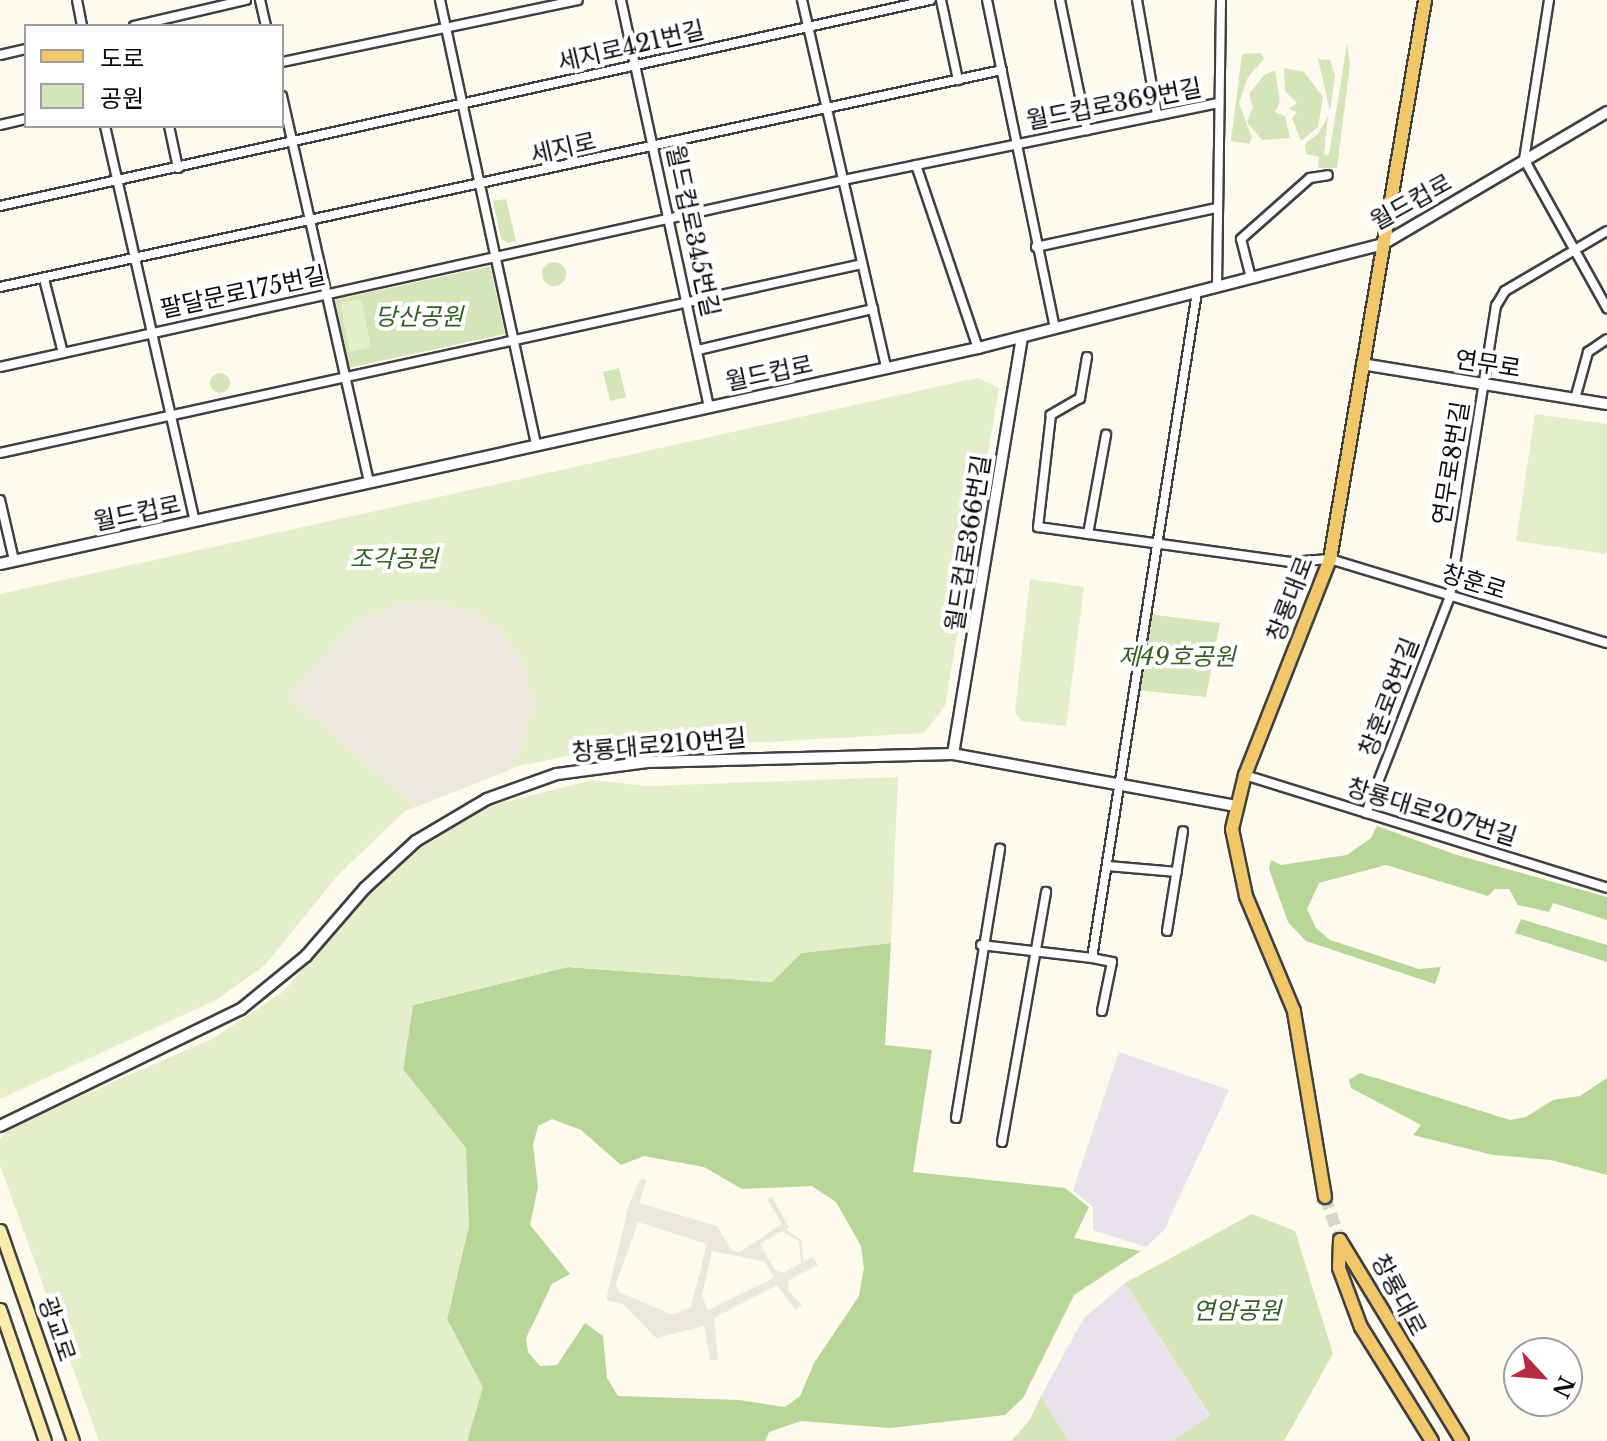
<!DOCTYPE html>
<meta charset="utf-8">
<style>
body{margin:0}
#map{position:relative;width:1607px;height:1441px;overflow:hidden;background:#fefaed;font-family:"Libre Baskerville","Noto Sans KR",serif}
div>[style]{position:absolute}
.industrial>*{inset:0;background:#e9e1eb}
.green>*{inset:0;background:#d4e6b9}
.round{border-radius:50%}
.forest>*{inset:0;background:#b9d699}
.pitch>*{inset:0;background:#e4eeca}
.plaza>*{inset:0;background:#ede8dd}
.primary-tunnel>*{height:12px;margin-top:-6px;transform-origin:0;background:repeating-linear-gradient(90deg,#dad6cb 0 12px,transparent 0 18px)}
.roads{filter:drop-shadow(2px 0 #404040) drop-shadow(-2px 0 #404040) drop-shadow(0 2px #404040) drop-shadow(0 -2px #404040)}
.minor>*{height:8px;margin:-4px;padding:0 4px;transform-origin:4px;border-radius:4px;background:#fff}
.tertiary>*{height:10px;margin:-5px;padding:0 5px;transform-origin:5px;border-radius:5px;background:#fff}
.secondary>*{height:11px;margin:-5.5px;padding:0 5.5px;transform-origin:5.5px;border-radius:5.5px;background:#fbecac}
.primary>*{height:12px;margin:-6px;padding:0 6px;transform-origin:6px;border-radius:6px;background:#f1c76a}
span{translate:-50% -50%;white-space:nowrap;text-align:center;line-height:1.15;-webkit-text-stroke:8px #fff;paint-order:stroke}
.street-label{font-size:24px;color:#0d0d0d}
.park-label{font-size:24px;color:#326121;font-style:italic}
.legend{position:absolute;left:24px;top:24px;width:260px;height:104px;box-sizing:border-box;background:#fff;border:2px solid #9e9e9e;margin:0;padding:10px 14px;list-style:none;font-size:24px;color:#0d0d0d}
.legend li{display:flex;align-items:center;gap:16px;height:40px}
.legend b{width:40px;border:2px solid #9e9e9e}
.north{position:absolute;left:1503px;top:1337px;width:80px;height:80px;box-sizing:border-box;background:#fff;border:2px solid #9e9e9e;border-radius:50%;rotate:116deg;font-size:22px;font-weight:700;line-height:32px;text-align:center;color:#0d0d0d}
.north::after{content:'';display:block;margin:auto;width:28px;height:36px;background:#b52c3c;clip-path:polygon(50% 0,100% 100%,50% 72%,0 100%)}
</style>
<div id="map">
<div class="industrial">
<div style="clip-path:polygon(1119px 1052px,1229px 1090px,1164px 1230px,1146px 1247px,1093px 1230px,1093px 1207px,1073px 1191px)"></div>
<div style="clip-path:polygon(1125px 1283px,1210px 1417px,1172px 1441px,1069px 1441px,1041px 1396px,1084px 1318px)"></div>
</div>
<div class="green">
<div style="clip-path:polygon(1347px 44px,1350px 64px,1337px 168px,1318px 168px,1319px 157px,1306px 154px,1305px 144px,1318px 134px,1328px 116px,1324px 154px,1329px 155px)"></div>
<div style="clip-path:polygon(1261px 53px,1264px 59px,1248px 77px,1239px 103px,1252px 138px,1249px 144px,1231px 141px,1242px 54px)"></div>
<div style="clip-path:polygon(1318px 59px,1330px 60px,1335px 76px,1330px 111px)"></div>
<div style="clip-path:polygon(1284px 68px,1304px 72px,1323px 97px,1318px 127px,1301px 141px,1292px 118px,1297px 112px,1289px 109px,1297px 103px,1285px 91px)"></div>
<div style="clip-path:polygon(1275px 70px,1280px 102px,1275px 112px,1285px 116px,1290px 138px,1262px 140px,1247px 122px,1253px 107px,1249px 94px,1264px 75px)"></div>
<div style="clip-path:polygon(506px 199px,516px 241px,508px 243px,501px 239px,493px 201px)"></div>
<div class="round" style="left:542px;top:262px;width:24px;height:24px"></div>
<div style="clip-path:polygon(490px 266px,505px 334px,348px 368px,334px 300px)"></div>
<div style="clip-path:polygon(619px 368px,626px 397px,610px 401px,603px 372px)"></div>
<div class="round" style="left:210px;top:373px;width:20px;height:20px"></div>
<div style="clip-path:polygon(1148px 614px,1220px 623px,1206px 697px,1136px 690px)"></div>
<div style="clip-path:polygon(1252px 1214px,1295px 1231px,1333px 1354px,1284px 1441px,1172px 1441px,1210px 1416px,1125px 1283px)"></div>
<div style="clip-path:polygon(1041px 1396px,1069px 1441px,1011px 1441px,1029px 1421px)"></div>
</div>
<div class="forest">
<div style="clip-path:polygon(1377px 826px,1457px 855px,1607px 897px,1607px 920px,1553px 903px,1549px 912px,1518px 905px,1509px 889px,1495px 889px,1488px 896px,1386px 865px,1319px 883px,1307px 909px,1316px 928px,1330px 940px,1419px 969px,1441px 967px,1435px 984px,1306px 941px,1288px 922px,1269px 869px,1271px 860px,1281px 865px,1347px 855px,1371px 838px)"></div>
<div style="clip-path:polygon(1521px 919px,1607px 945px,1607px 962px,1515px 933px)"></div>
<div style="clip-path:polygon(evenodd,891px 943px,885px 1045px,932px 1050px,913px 1172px,1065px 1188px,1089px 1207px,1074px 1238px,1141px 1251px,1074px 1295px,1023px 1398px,1005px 1415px,890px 1428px,801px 1421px,769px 1432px,765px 1441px,467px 1441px,482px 1387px,447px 1319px,469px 1225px,403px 1069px,413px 1005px,568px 967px,772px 982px,801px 953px,891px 943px,552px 1119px,581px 1130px,621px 1165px,644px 1156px,704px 1167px,742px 1189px,812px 1186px,836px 1202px,861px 1246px,864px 1268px,859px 1296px,814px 1363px,800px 1396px,785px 1407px,739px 1400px,618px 1396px,607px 1378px,603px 1336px,585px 1323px,557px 1365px,540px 1366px,528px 1352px,526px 1338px,552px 1284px,570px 1274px,530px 1225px,538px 1187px,533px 1145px,538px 1126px,552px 1119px)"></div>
<div style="clip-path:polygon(1360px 1073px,1510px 1120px,1526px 1117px,1553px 1100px,1580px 1096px,1607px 1078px,1607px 1175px,1551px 1160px,1493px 1155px,1413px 1135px,1421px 1125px,1351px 1088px,1349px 1080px)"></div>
</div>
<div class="pitch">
<div style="clip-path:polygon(361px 299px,371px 347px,350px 352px,340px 303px)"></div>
<div style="clip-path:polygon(977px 378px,999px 388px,945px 706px,924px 733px,588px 752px,518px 766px,475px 783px,405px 811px,338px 875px,265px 965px,216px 1000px,0 1099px,0 594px)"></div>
<div style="clip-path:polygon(1535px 414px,1607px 424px,1607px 554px,1516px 541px)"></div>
<div style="clip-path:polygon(1030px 579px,1084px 587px,1066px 726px,1021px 721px,1015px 712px)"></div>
<div style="clip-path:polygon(898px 777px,891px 943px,801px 953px,772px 982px,568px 967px,413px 1005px,403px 1069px,466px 1148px,469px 1225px,447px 1319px,483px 1387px,467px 1441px,99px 1441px,0 1165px,0 1140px,10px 1127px,214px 1038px,284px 991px,375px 883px,413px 848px,479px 808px,593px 780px,647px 786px)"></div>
</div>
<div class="plaza">
<div style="clip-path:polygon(432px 602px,476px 613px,501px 631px,524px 665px,533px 704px,520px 751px,507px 771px,416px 807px,287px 695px,359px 620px,397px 605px)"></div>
<div style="clip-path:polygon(evenodd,647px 1179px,639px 1203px,717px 1226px,732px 1251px,740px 1252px,782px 1224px,767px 1199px,772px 1197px,789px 1227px,786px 1230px,801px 1240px,804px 1261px,813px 1257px,818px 1265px,789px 1280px,788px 1291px,802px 1305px,795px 1310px,777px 1285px,714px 1318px,718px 1360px,710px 1360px,704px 1326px,656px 1338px,623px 1304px,606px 1300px,629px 1204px,640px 1180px,647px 1179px,638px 1222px,707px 1244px,691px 1307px,673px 1315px,619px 1292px,616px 1284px,638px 1222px,647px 1179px,782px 1231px,799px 1241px,801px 1263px,783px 1273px,775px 1270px,760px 1244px,782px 1231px,647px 1179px,712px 1251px,765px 1262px,774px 1278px,708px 1310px,702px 1296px,712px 1251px)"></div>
</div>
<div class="primary-tunnel">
<div style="left:1325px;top:1197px;width:46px;rotate:70.8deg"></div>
</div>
<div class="roads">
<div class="minor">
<div style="left:77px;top:0;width:26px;rotate:79deg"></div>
<div style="left:260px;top:0;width:27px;rotate:77deg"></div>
<div style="left:440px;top:0;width:455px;rotate:77.8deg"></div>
<div style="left:621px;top:0;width:415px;rotate:77.8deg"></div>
<div style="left:802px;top:0;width:376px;rotate:77.1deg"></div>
<div style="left:941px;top:0;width:82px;rotate:78deg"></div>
<div style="left:987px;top:0;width:335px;rotate:78.3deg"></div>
<div style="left:1060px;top:0;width:133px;rotate:78.3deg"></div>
<div style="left:1137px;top:0;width:117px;rotate:80.1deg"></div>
<div style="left:1549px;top:0;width:161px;rotate:98.9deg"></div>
<div style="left:1524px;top:159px;width:171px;rotate:60.9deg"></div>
<div style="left:134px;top:26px;width:115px;rotate:-13.1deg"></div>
<div style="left:0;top:55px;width:27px;rotate:-13deg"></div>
<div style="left:282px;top:62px;width:302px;rotate:-11.8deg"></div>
<div style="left:282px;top:96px;width:396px;rotate:77.3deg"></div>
<div style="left:0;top:125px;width:27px;rotate:-13deg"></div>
<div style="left:105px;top:126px;width:405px;rotate:77.2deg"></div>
<div style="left:169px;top:126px;width:43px;rotate:77.9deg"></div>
<div style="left:916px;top:165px;width:193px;rotate:71.3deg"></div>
<div style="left:0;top:206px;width:953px;rotate:-12.49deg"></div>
<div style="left:1036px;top:247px;width:185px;rotate:-12.2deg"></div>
<div style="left:1251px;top:278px;width:40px;rotate:-104.4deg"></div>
<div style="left:1241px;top:239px;width:92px;rotate:-41.5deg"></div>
<div style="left:1310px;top:178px;width:18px;rotate:-9deg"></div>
<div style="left:44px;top:279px;width:76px;rotate:75.6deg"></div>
<div style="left:0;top:287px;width:1025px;rotate:-12.22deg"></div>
<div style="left:1217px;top:287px;width:287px;rotate:-89.2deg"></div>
<div style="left:698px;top:350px;width:180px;rotate:-13.2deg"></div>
<div style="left:1087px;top:357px;width:42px;rotate:99.7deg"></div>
<div style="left:1080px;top:398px;width:34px;rotate:150deg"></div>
<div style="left:1051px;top:415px;width:113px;rotate:96.6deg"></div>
<div style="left:1038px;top:527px;width:253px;rotate:7.9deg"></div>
<div style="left:1289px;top:562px;width:41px;rotate:-4.2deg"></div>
<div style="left:1330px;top:559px;width:289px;rotate:16.9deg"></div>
<div style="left:0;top:367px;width:863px;rotate:-12.51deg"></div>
<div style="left:843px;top:180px;width:384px;rotate:-11.6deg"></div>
<div style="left:1575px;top:399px;width:49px;rotate:-74.5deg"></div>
<div style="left:1588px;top:352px;width:23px;rotate:-34deg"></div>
<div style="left:0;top:453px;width:882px;rotate:-12.37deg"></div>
<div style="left:0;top:500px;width:62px;rotate:76.9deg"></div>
<div style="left:1088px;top:534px;width:101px;rotate:-79.7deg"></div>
<div style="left:1245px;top:775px;width:379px;rotate:17.3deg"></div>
<div style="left:1366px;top:813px;width:233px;rotate:-68.8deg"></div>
<div style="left:1450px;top:596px;width:294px;rotate:-81deg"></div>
<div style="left:1496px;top:306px;width:17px;rotate:-59deg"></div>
<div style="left:1505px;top:291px;width:118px;rotate:-30.5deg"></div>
<div style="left:1108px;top:866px;width:69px;rotate:5deg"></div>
<div style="left:1167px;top:931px;width:101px;rotate:-80.9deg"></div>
<div style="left:981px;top:945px;width:112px;rotate:6.7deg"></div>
<div style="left:1102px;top:1011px;width:50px;rotate:-78.5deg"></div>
<div style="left:1112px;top:962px;width:20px;rotate:-169deg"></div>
<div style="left:1092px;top:958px;width:674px;rotate:-81.04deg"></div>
<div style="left:956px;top:1118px;width:273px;rotate:-80.7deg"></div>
<div style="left:1002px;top:1142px;width:254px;rotate:-80deg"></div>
</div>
<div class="tertiary">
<div style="left:1362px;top:364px;width:248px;rotate:9.3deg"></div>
<div style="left:0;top:564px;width:1002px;rotate:-12.45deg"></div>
<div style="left:978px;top:348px;width:418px;rotate:-14.4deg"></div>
<div style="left:1383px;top:244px;width:260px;rotate:-30.5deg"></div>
<div style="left:953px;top:754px;width:422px;rotate:-80.6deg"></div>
<div style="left:0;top:1126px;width:268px;rotate:-25.9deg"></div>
<div style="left:241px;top:1009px;width:84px;rotate:-39.2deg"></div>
<div style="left:306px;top:956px;width:90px;rotate:-49.1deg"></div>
<div style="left:365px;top:888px;width:69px;rotate:-42.7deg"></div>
<div style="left:416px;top:841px;width:82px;rotate:-30.6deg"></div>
<div style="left:487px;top:799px;width:74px;rotate:-19.7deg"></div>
<div style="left:557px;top:774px;width:91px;rotate:-7.6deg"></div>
<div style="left:647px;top:762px;width:306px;rotate:-1.5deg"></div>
<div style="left:953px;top:754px;width:287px;rotate:10.4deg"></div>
</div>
<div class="secondary">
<div style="left:0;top:1230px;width:223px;rotate:70.9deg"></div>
<div style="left:0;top:1309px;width:139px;rotate:71.2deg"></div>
</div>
<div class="primary">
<div style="left:1325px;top:1197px;width:189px;rotate:-99.5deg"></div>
<div style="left:1294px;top:1011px;width:125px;rotate:-112.7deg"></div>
<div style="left:1246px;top:896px;width:68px;rotate:-101.8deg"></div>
<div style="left:1232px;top:829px;width:56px;rotate:-76.5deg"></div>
<div style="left:1245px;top:775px;width:232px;rotate:-68.5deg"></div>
<div style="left:1330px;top:559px;width:567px;rotate:-80.35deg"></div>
<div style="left:1340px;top:1240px;width:235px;rotate:58.7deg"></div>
<div style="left:1340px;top:1240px;width:28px;rotate:92deg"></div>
<div style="left:1339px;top:1268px;width:63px;rotate:69.6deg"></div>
<div style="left:1361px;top:1327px;width:134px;rotate:58.1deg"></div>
</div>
</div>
<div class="street-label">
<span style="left:631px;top:46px;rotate:-13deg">세지로421번길</span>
<span style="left:1114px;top:104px;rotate:-11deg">월드컵로369번길</span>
<span style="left:563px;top:148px;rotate:-13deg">세지로</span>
<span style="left:1411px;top:202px;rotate:-29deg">월드컵로</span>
<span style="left:693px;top:231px;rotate:78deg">월드컵로345번길</span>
<span style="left:243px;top:292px;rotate:-12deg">팔달문로175번길</span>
<span style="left:1488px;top:364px;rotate:9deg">연무로</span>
<span style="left:769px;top:373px;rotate:-12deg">월드컵로</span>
<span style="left:1451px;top:463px;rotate:-81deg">연무로8번길</span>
<span style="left:137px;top:513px;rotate:-12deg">월드컵로</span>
<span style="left:968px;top:543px;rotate:-81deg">월드컵로366번길</span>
<span style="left:1474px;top:582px;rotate:17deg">창훈로</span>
<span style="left:1290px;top:599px;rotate:-69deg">창룡대로</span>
<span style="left:1389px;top:697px;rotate:-69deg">창훈로8번길</span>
<span style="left:659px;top:745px;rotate:-5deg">창룡대로210번길</span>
<span style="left:1432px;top:812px;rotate:17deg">창룡대로207번길</span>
<span style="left:1399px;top:1295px;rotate:62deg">창룡대로</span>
<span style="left:57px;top:1329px;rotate:71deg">광교로</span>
</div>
<div class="park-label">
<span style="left:419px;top:317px">당산공원</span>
<span style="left:394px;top:559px">조각공원</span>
<span style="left:1177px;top:657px">제49호공원</span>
<span style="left:1237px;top:1311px">연암공원</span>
</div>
<ul class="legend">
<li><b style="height:10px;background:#f1c76a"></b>도로</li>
<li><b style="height:22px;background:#d4e6b9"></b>공원</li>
</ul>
<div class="north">N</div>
</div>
